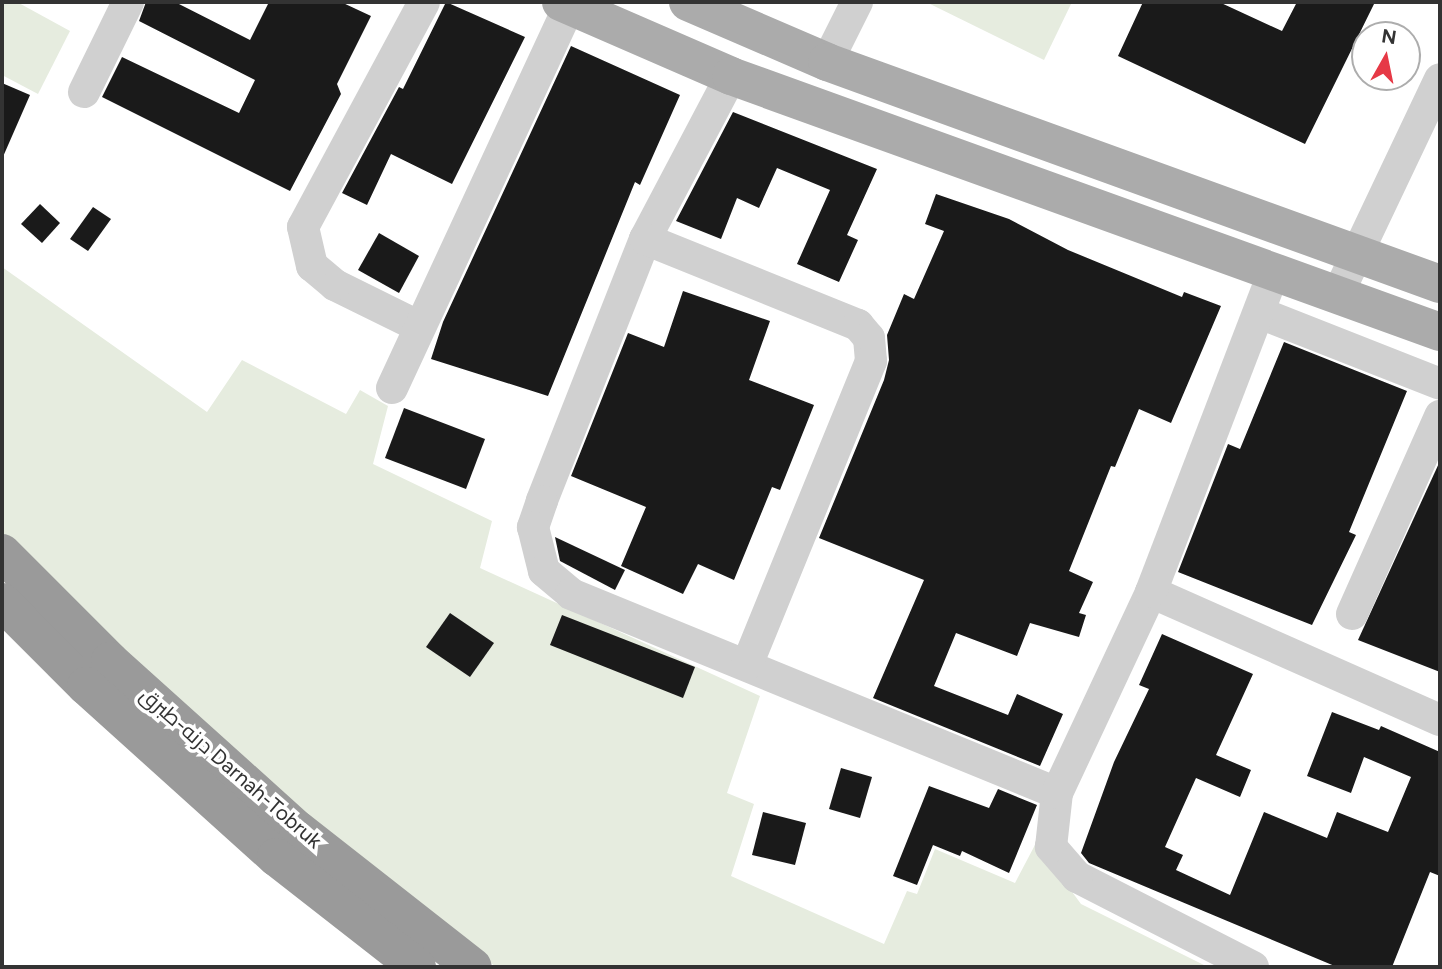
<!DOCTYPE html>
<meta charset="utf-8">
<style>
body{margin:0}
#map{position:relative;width:1442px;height:969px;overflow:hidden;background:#fff;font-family:Figtree,Cairo,sans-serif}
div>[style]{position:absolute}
.green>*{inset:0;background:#e6ecdf}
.building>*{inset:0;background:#1a1a1a}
.minor>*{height:32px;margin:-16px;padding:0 16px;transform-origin:16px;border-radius:16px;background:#d0d0d0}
.major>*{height:38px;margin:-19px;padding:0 19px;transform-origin:19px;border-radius:19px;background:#ababab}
.highway>*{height:38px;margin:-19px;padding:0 19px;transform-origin:19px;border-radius:19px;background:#9a9a9a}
span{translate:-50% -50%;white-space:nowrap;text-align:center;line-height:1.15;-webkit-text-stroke:7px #fff;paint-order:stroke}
.street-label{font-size:21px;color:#333}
.frame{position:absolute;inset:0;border:4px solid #333;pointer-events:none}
.north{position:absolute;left:1351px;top:21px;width:70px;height:70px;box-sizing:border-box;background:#fff;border:2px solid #adadad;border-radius:50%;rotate:9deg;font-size:19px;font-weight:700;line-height:28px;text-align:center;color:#333}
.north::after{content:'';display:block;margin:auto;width:24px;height:32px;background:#e63946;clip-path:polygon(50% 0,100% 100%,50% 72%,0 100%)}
</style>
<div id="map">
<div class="green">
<div style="clip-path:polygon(2px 2px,17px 2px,70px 31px,38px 94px,2px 75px)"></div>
<div style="clip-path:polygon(926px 2px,1072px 2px,1044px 60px)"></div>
<div style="clip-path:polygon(2px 267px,207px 412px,242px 360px,346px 414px,360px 390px,388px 406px,373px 464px,492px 521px,480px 568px,760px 696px,727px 793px,754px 804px,731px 876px,884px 944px,907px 891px,917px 894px,935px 849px,1015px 883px,1036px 843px,1081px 904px,1208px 967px,496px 967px,249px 777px,2px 537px)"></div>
</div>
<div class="building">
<div style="clip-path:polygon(146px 2px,175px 2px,250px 40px,269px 2px,341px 2px,371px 16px,337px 84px,341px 94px,290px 191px,102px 97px,122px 57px,239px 113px,255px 80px,139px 21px)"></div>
<div style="clip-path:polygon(446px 2px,525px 37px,452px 184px,391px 154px,367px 205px,342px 193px,399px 87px,403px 89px)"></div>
<div style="clip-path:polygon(1143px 2px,1219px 2px,1282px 31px,1297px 2px,1375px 2px,1305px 144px,1118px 56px)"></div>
<div style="clip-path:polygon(571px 46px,680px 95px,640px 185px,635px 182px,548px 396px,431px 359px,443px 322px)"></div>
<div style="clip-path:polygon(2px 83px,30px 95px,2px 159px)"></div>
<div style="clip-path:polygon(733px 112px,877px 169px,847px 235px,858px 240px,839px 282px,797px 264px,830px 190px,777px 168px,759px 208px,737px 198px,721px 239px,676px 221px)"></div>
<div style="clip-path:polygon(936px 194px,1009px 219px,1068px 250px,1182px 297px,1184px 292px,1221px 306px,1171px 423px,1139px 409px,1115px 467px,1111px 466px,1069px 571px,1093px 582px,1079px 613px,1086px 615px,1079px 637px,1030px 623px,1017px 656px,956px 633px,934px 686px,1008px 715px,1017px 694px,1063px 714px,1040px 766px,873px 698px,924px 580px,819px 538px,884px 380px,889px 360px,887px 335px,904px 294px,914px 299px,944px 231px,925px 224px)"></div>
<div style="clip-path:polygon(40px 204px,60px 223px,42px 243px,21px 224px)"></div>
<div style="clip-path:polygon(93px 207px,111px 219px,88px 251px,70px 239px)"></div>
<div style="clip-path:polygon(379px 233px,419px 256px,399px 293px,358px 270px)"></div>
<div style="clip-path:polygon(683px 291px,770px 321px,749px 380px,814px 405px,780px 490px,772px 487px,734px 580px,698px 564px,683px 594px,621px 566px,646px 507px,571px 476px,628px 333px,664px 347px)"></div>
<div style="clip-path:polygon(1284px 342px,1407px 391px,1349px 532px,1356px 535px,1312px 625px,1178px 572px,1228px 444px,1240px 449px)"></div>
<div style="clip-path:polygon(404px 408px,485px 439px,466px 489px,385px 458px)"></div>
<div style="clip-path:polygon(1440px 461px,1440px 672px,1358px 640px)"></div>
<div style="clip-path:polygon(555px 537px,625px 570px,615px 590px,560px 561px)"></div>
<div style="clip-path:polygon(450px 613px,494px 643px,470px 677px,426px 647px)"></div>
<div style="clip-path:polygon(562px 615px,695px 667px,683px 698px,550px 645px)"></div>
<div style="clip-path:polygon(1162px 634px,1253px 674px,1216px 755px,1251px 770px,1240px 797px,1196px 778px,1165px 847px,1183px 855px,1176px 870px,1230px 895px,1264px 812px,1327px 838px,1337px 812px,1388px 832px,1411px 777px,1364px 757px,1351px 793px,1307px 776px,1332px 712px,1379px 730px,1381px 726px,1440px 752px,1440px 876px,1430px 872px,1392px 967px,1337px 967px,1089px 863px,1081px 853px,1114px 762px,1149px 689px,1139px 685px)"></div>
<div style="clip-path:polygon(841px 768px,872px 777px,860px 818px,829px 809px)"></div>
<div style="clip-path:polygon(929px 786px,989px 808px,998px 789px,1037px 805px,1009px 873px,962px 851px,960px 856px,933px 845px,917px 885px,893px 876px)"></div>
<div style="clip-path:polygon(763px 812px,806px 823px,795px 865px,752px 855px)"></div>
</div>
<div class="minor">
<div style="left:827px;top:62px;width:67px;rotate:-63.4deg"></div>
<div style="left:731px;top:76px;width:184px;rotate:117.8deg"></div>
<div style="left:645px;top:239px;width:282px;rotate:111.5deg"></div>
<div style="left:542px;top:501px;width:28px;rotate:109deg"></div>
<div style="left:533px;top:527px;width:45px;rotate:76deg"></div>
<div style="left:544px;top:571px;width:35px;rotate:40deg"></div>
<div style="left:571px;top:594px;width:525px;rotate:22.27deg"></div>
<div style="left:84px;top:92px;width:100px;rotate:-63.9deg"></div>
<div style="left:645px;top:239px;width:230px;rotate:22deg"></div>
<div style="left:858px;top:325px;width:17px;rotate:50deg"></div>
<div style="left:869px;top:338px;width:23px;rotate:85deg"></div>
<div style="left:871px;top:361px;width:328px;rotate:112.2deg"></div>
<div style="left:1337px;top:296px;width:240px;rotate:-64.6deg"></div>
<div style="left:1260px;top:313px;width:193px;rotate:21.5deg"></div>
<div style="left:418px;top:326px;width:93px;rotate:-153.7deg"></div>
<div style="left:335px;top:285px;width:30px;rotate:-140deg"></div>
<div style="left:312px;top:266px;width:40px;rotate:-103deg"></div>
<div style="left:303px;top:227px;width:255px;rotate:-61.7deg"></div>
<div style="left:392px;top:388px;width:421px;rotate:-65.1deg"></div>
<div style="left:1151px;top:592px;width:316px;rotate:23.9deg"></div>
<div style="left:1352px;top:614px;width:217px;rotate:-66deg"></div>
<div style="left:1253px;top:967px;width:198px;rotate:-152.9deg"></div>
<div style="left:1077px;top:877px;width:40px;rotate:-131deg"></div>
<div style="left:1051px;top:847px;width:54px;rotate:-83.7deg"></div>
<div style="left:1057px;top:793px;width:222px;rotate:-64.9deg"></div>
<div style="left:1151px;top:592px;width:340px;rotate:-69deg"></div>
</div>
<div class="major">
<div style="left:561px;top:2px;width:185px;rotate:23.5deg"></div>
<div style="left:731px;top:76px;width:754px;rotate:19.85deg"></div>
<div style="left:688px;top:2px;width:151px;rotate:23.3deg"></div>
<div style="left:827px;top:62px;width:652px;rotate:19.91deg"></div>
</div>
<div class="highway">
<div style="left:2px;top:553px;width:153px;rotate:45deg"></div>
<div style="left:110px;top:661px;width:253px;rotate:42deg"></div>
<div style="left:298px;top:830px;width:222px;rotate:38.1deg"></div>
<div style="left:2px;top:602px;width:119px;rotate:45deg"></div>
<div style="left:86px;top:686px;width:256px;rotate:42deg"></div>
<div style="left:276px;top:857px;width:179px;rotate:38deg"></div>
</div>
<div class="street-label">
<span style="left:231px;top:768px;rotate:41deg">درنه-طبرق Darnah-Tobruk</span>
</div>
<div class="frame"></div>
<div class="north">N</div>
</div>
